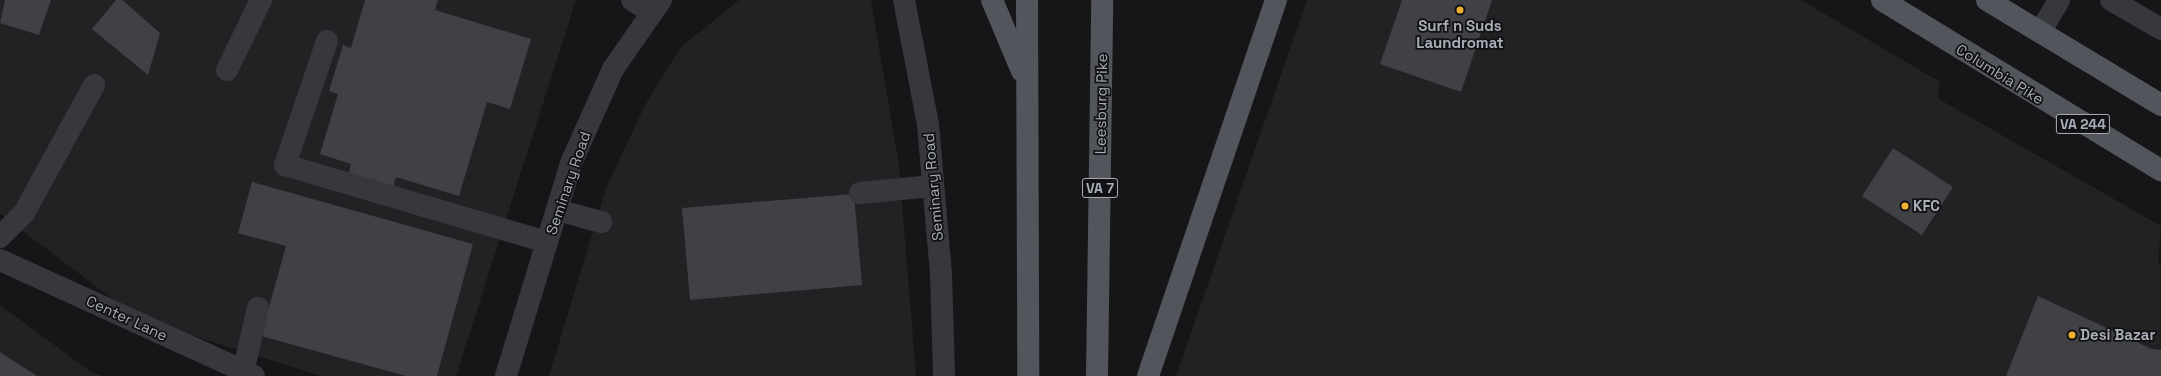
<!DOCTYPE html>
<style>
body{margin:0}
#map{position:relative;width:2161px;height:376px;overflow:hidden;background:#161618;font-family:"Space Grotesk",sans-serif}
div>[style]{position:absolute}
.built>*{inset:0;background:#222225}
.building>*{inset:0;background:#404145}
.minor>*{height:22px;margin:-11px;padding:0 11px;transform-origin:11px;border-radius:11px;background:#37383d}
.major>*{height:22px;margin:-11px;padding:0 11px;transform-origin:11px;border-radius:11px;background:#53555c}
.dots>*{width:11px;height:11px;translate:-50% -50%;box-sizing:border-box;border:2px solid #111113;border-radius:50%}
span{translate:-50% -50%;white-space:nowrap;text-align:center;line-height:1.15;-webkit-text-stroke:3.5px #111113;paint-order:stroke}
.shield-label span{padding:1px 3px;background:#111113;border:1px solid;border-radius:3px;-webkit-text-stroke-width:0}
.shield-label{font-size:14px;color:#a8adb8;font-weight:700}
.poi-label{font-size:15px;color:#a8adb8;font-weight:700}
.left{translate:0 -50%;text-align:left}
.street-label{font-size:15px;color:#a8adb8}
</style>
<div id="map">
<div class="built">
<div style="clip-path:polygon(0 0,576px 0,456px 376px,321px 376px,138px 318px,0 214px)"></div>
<div style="clip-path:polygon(739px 0,871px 0,899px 166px,916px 376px,549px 376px,606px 188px,644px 107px,680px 48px)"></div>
<div style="clip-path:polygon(1307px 0,1801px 0,1940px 82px,1937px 98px,2161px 226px,2158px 264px,2161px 265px,2161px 376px,1176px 376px)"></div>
<div style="clip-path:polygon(0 305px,91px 372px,103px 376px,0 376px)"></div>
</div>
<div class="building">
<div style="clip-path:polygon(5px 0,51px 0,39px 35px,0 23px)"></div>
<div style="clip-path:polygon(116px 0,122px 0,160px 33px,148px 75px,92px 29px)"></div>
<div style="clip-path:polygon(365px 0,438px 0,435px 10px,531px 39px,510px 109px,487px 102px,459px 196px,396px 177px,393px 187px,349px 173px,351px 164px,320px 154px,338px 94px,329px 91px,343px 45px,351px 48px)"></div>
<div style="clip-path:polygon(1402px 0,1492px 0,1461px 92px,1380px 64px)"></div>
<div style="clip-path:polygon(1893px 148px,1953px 187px,1922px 235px,1862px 196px)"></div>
<div style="clip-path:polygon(252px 182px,473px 244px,437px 376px,406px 376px,261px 336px,286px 246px,238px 233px)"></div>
<div style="clip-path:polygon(854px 194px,862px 285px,690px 300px,682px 208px)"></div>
<div style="clip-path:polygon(2038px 296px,2152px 349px,2161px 350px,2161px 376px,2006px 376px)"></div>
<div style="clip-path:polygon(0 352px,37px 376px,0 376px)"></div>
</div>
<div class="minor">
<div style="left:632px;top:0;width:24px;rotate:33deg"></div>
<div style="left:904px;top:0;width:127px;rotate:79.1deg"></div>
<div style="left:928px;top:125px;width:149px;rotate:85deg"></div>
<div style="left:941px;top:273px;width:103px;rotate:88.3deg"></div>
<div style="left:2111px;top:0;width:58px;rotate:30.1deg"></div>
<div style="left:2040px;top:32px;width:37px;rotate:-59deg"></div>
<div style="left:327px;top:41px;width:131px;rotate:108.7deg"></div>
<div style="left:285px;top:165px;width:273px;rotate:16.4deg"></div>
<div style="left:227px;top:70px;width:78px;rotate:-64.1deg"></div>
<div style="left:860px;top:193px;width:73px;rotate:-5.5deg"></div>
<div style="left:557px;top:210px;width:46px;rotate:15.3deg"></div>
<div style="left:0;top:237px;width:34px;rotate:-45deg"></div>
<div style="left:24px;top:213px;width:146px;rotate:-61.3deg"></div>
<div style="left:0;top:260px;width:279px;rotate:24.5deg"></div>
<div style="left:243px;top:372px;width:66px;rotate:-76.8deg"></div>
<div style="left:506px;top:376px;width:223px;rotate:-73deg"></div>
<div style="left:571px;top:163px;width:103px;rotate:-65.9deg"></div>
<div style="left:613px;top:69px;width:84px;rotate:-55.2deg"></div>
</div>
<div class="major">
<div style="left:992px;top:0;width:77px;rotate:67.1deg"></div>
<div style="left:1027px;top:0;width:376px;rotate:89.8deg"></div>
<div style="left:1882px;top:0;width:327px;rotate:31.4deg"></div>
<div style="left:1987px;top:0;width:203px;rotate:31.1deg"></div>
<div style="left:1097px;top:376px;width:376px;rotate:-89.2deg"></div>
<div style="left:1148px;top:376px;width:397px;rotate:-71.2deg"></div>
</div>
<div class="dots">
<div style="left:1460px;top:10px;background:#f2b134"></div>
<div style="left:1905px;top:206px;background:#f2b134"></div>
<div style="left:2072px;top:335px;background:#f2b134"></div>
</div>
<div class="shield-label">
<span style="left:2083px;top:124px">VA 244</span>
<span style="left:1100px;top:188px">VA 7</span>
</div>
<div class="poi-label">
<span style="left:1460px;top:34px">Surf n Suds<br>Laundromat</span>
<span class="left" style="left:1913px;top:206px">KFC</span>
<span class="left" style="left:2080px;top:335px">Desi Bazar</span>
</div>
<div class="street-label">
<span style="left:2000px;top:74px;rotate:32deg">Columbia Pike</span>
<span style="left:1101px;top:104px;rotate:-89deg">Leesburg Pike</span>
<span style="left:568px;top:183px;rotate:-71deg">Seminary Road</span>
<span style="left:933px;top:187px;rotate:-95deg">Seminary Road</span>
<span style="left:127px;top:318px;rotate:25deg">Center Lane</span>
</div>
</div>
